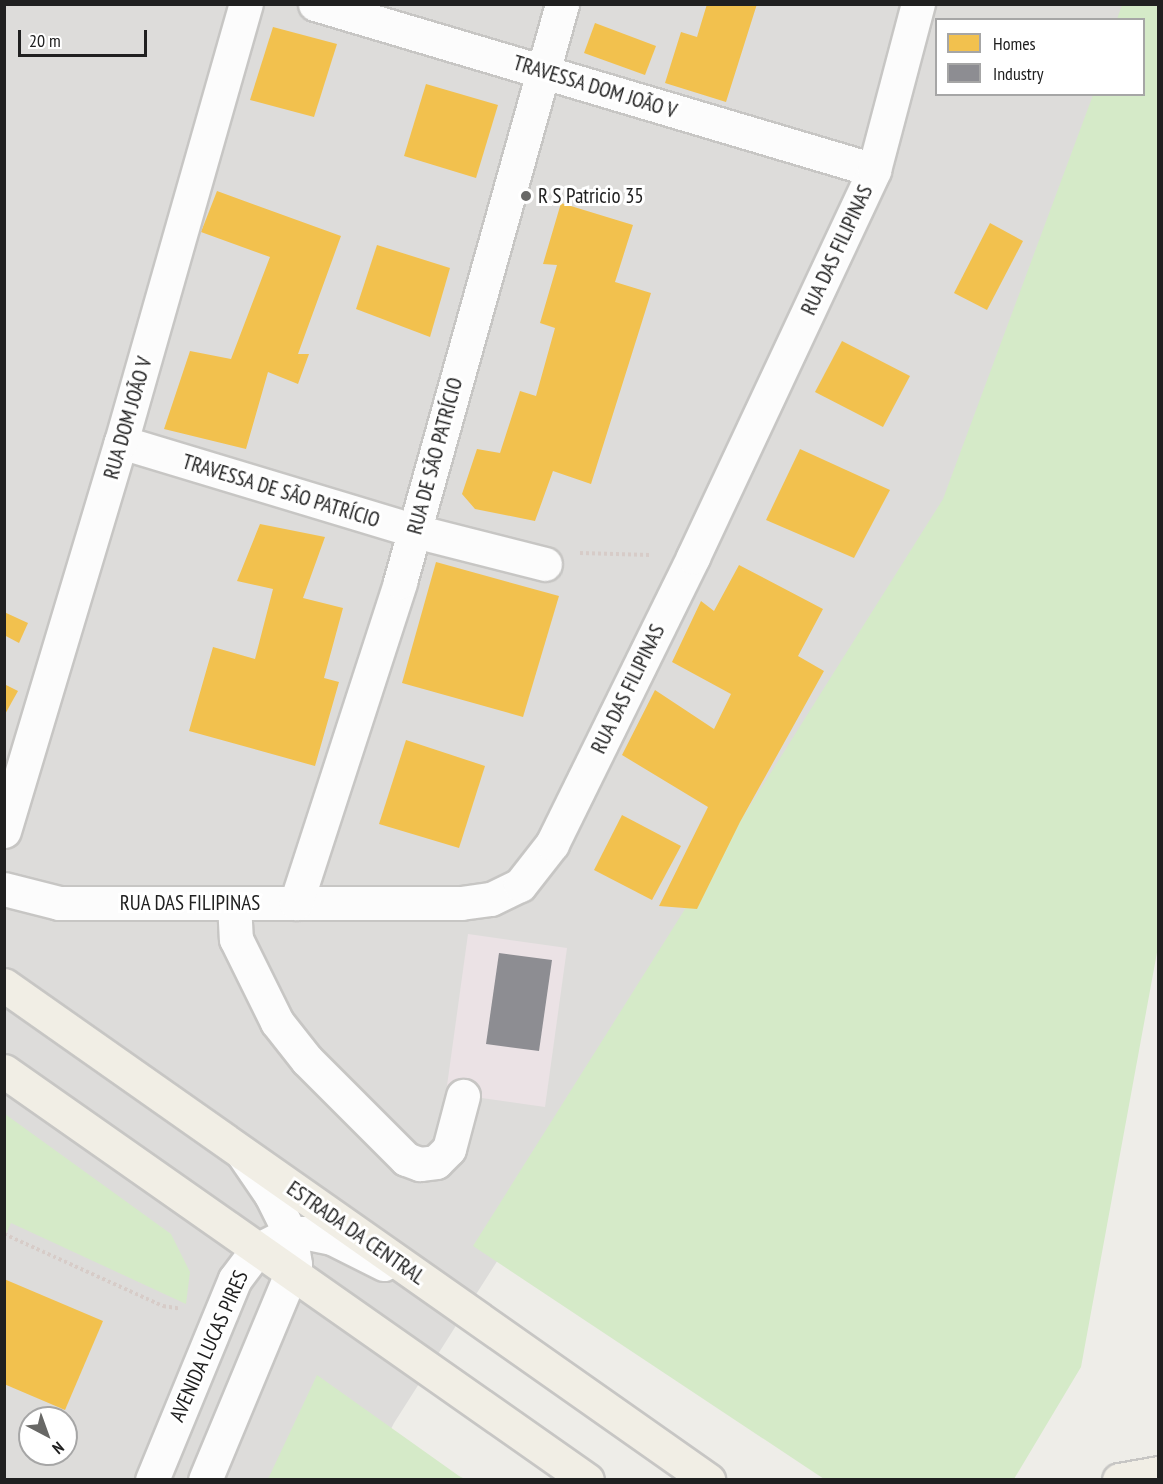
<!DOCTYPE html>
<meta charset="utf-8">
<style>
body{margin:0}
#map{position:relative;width:1163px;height:1484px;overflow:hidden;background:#eeede8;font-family:"PT Sans Narrow",sans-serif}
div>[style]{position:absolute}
.residential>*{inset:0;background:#dddcda}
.industrial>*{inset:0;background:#ebe2e5}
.grass>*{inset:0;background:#d5eac8}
.homes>*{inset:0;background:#f2c14e}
.industry>*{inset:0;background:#8d8d92}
.path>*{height:4px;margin-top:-2px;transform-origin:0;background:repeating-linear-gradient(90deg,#d7ccc8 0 3px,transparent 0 6px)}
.roads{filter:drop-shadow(2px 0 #c7c6c4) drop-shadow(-2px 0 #c7c6c4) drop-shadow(0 2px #c7c6c4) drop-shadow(0 -2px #c7c6c4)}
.minor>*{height:33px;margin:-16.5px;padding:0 16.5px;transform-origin:16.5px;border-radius:16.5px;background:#fcfcfc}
.major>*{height:33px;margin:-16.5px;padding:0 16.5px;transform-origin:16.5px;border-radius:16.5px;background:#f1eee5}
.dots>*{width:16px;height:16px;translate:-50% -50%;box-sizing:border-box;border:3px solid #fff;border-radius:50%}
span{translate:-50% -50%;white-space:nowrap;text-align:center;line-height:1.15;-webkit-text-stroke:6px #fff;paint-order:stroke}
.street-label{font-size:21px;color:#202020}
.poi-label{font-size:21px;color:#202020}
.left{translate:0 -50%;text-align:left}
.frame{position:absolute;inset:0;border:6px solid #202020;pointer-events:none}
.legend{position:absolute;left:935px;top:18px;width:210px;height:78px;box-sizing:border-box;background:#fff;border:2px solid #a6a6a6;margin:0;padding:8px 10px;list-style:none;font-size:18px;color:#202020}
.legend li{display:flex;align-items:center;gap:12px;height:30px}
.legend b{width:30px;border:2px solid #a6a6a6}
.north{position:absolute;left:18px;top:1406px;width:60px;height:60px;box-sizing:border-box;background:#fff;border:2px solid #a6a6a6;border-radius:50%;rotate:139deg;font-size:16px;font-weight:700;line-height:24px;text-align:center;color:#202020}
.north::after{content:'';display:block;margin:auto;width:21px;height:27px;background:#686866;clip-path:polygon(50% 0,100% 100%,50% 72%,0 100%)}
.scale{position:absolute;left:18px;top:30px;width:129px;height:27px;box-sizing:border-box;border:3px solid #202020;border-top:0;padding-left:8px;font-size:18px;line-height:21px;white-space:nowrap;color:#202020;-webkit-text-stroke:4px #fff;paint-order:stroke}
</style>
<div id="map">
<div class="residential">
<div style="clip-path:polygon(evenodd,5px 5px,1158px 5px,1158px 262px,1071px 361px,394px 1423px,366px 1479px,5px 1480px,5px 5px,936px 20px,1144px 20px,1144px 94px,936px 94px,936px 20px,5px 5px,30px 1418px,66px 1418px,66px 1454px,30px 1454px,30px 1418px)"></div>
</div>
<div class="industrial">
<div style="clip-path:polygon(468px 934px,567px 948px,545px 1107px,446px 1093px)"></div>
</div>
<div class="grass">
<div style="clip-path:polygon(1122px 5px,1158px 5px,1158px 947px,1081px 1367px,1014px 1479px,824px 1479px,473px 1246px,943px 499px,1093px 95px,1144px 94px,1144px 20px,1117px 19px)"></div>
<div style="clip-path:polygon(5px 1114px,171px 1234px,190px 1272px,186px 1304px,11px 1223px,5px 1236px)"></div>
<div style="clip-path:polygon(317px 1375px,459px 1476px,465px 1479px,268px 1479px)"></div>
</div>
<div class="homes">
<div style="clip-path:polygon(707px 4px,757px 4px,726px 102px,665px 83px,681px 32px,697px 37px)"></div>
<div style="clip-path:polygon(595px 23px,656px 46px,645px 75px,584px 53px)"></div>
<div style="clip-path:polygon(273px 27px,337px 44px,314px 117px,250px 100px)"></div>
<div style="clip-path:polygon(426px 84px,498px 105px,476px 178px,404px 156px)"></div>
<div style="clip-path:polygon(217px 191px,341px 236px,298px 354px,309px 354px,298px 384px,268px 372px,246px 449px,164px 429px,190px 351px,231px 359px,270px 257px,201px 232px)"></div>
<div style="clip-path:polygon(561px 203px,633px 225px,615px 282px,651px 293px,591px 484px,553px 471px,535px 521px,475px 509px,462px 494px,477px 449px,500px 453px,520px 391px,536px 396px,555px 328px,540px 323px,557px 265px,543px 264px)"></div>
<div style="clip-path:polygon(990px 223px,1023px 241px,987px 310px,954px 293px)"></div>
<div style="clip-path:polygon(377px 245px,450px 268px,430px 337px,356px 309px)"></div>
<div style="clip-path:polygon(842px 341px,910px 376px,883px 427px,815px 392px)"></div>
<div style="clip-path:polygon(800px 449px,890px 490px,854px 558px,766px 520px)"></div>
<div style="clip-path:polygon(260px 524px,325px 537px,303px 598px,343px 608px,324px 678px,339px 682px,315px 766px,189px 731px,213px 647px,255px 659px,273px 589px,237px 581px)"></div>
<div style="clip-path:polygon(436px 562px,559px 596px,523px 717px,402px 683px)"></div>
<div style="clip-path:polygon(739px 565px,823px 609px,798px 656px,824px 671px,740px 822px,697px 909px,659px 906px,708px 807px,622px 755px,655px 690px,714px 729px,731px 694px,672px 662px,701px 601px,714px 611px)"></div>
<div style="clip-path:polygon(4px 612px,28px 623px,19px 643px,4px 635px)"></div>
<div style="clip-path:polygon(4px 684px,18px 691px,4px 716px)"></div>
<div style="clip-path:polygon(406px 740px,485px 766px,459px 848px,379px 824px)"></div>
<div style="clip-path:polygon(622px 815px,681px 846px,652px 900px,594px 870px)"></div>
<div style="clip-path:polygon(4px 1279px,103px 1321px,65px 1410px,4px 1384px)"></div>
</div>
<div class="industry">
<div style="clip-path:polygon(499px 953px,552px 960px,539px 1051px,486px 1044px)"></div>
</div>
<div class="path">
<div style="left:580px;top:553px;width:70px;rotate:1.6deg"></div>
<div style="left:4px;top:1234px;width:175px;rotate:24.4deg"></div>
<div style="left:163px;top:1306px;width:18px;rotate:9deg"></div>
</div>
<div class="roads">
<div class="minor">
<div style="left:315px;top:4px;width:583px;rotate:16.54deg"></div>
<div style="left:121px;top:442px;width:307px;rotate:16.8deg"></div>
<div style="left:415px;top:531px;width:134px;rotate:14.2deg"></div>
<div style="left:4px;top:831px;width:406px;rotate:-73.3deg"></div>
<div style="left:121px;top:442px;width:455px;rotate:-74.1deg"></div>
<div style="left:4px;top:889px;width:57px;rotate:14.3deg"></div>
<div style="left:59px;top:903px;width:402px"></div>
<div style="left:461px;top:903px;width:30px;rotate:-8deg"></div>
<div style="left:491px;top:899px;width:32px;rotate:-26deg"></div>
<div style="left:520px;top:885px;width:52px;rotate:-52deg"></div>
<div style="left:552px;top:844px;width:320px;rotate:-63.8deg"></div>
<div style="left:693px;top:557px;width:427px;rotate:-64.9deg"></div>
<div style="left:874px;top:170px;width:172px;rotate:-75.2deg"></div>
<div style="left:234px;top:903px;width:36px;rotate:87deg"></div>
<div style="left:236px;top:939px;width:93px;rotate:63.7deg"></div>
<div style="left:277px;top:1022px;width:48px;rotate:51.7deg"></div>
<div style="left:307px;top:1060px;width:140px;rotate:45deg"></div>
<div style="left:406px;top:1159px;width:15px;rotate:20deg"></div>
<div style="left:420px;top:1164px;width:16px;rotate:-7deg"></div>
<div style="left:436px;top:1162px;width:18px;rotate:-45deg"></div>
<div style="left:449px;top:1149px;width:55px;rotate:-75.2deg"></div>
<div style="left:296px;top:903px;width:337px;rotate:-72deg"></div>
<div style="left:400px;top:582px;width:600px;rotate:-74.34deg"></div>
<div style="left:152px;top:1480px;width:217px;rotate:-67.6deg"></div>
<div style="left:235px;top:1279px;width:36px;rotate:-53deg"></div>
<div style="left:257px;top:1250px;width:37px;rotate:-27deg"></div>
<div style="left:290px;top:1233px;width:18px"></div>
<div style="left:308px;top:1233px;width:25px;rotate:12deg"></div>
<div style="left:332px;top:1238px;width:58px;rotate:26.6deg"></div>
<div style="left:205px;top:1480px;width:234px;rotate:-67.4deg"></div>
<div style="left:295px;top:1264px;width:31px;rotate:-99deg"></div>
<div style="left:290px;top:1233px;width:42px;rotate:-116.6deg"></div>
<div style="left:271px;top:1195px;width:50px;rotate:-124.3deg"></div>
</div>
<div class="major">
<div style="left:4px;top:985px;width:861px;rotate:35.11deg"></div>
<div style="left:4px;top:1071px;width:712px;rotate:35.05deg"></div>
<div style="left:1119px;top:1480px;width:40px;rotate:-10deg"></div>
</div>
</div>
<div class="dots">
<div style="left:526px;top:196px;background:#686866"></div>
</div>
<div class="street-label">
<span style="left:595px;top:87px;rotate:17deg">TRAVESSA DOM JOÃO V</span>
<span style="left:837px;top:250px;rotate:-65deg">RUA DAS FILIPINAS</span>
<span style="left:128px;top:418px;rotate:-74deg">RUA DOM JOÃO V</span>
<span style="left:435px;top:456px;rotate:-75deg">RUA DE SÃO PATRÍCIO</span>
<span style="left:281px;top:491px;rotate:17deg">TRAVESSA DE SÃO PATRÍCIO</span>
<span style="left:628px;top:689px;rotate:-64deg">RUA DAS FILIPINAS</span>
<span style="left:190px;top:903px">RUA DAS FILIPINAS</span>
<span style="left:356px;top:1233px;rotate:35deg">ESTRADA DA CENTRAL</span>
<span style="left:209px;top:1346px;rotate:-66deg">AVENIDA LUCAS PIRES</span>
</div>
<div class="poi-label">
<span class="left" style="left:538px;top:196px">R S Patricio 35</span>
</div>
<div class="frame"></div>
<ul class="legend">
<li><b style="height:16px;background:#f2c14e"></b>Homes</li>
<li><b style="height:16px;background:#8d8d92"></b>Industry</li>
</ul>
<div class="north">N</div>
<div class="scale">20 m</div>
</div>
